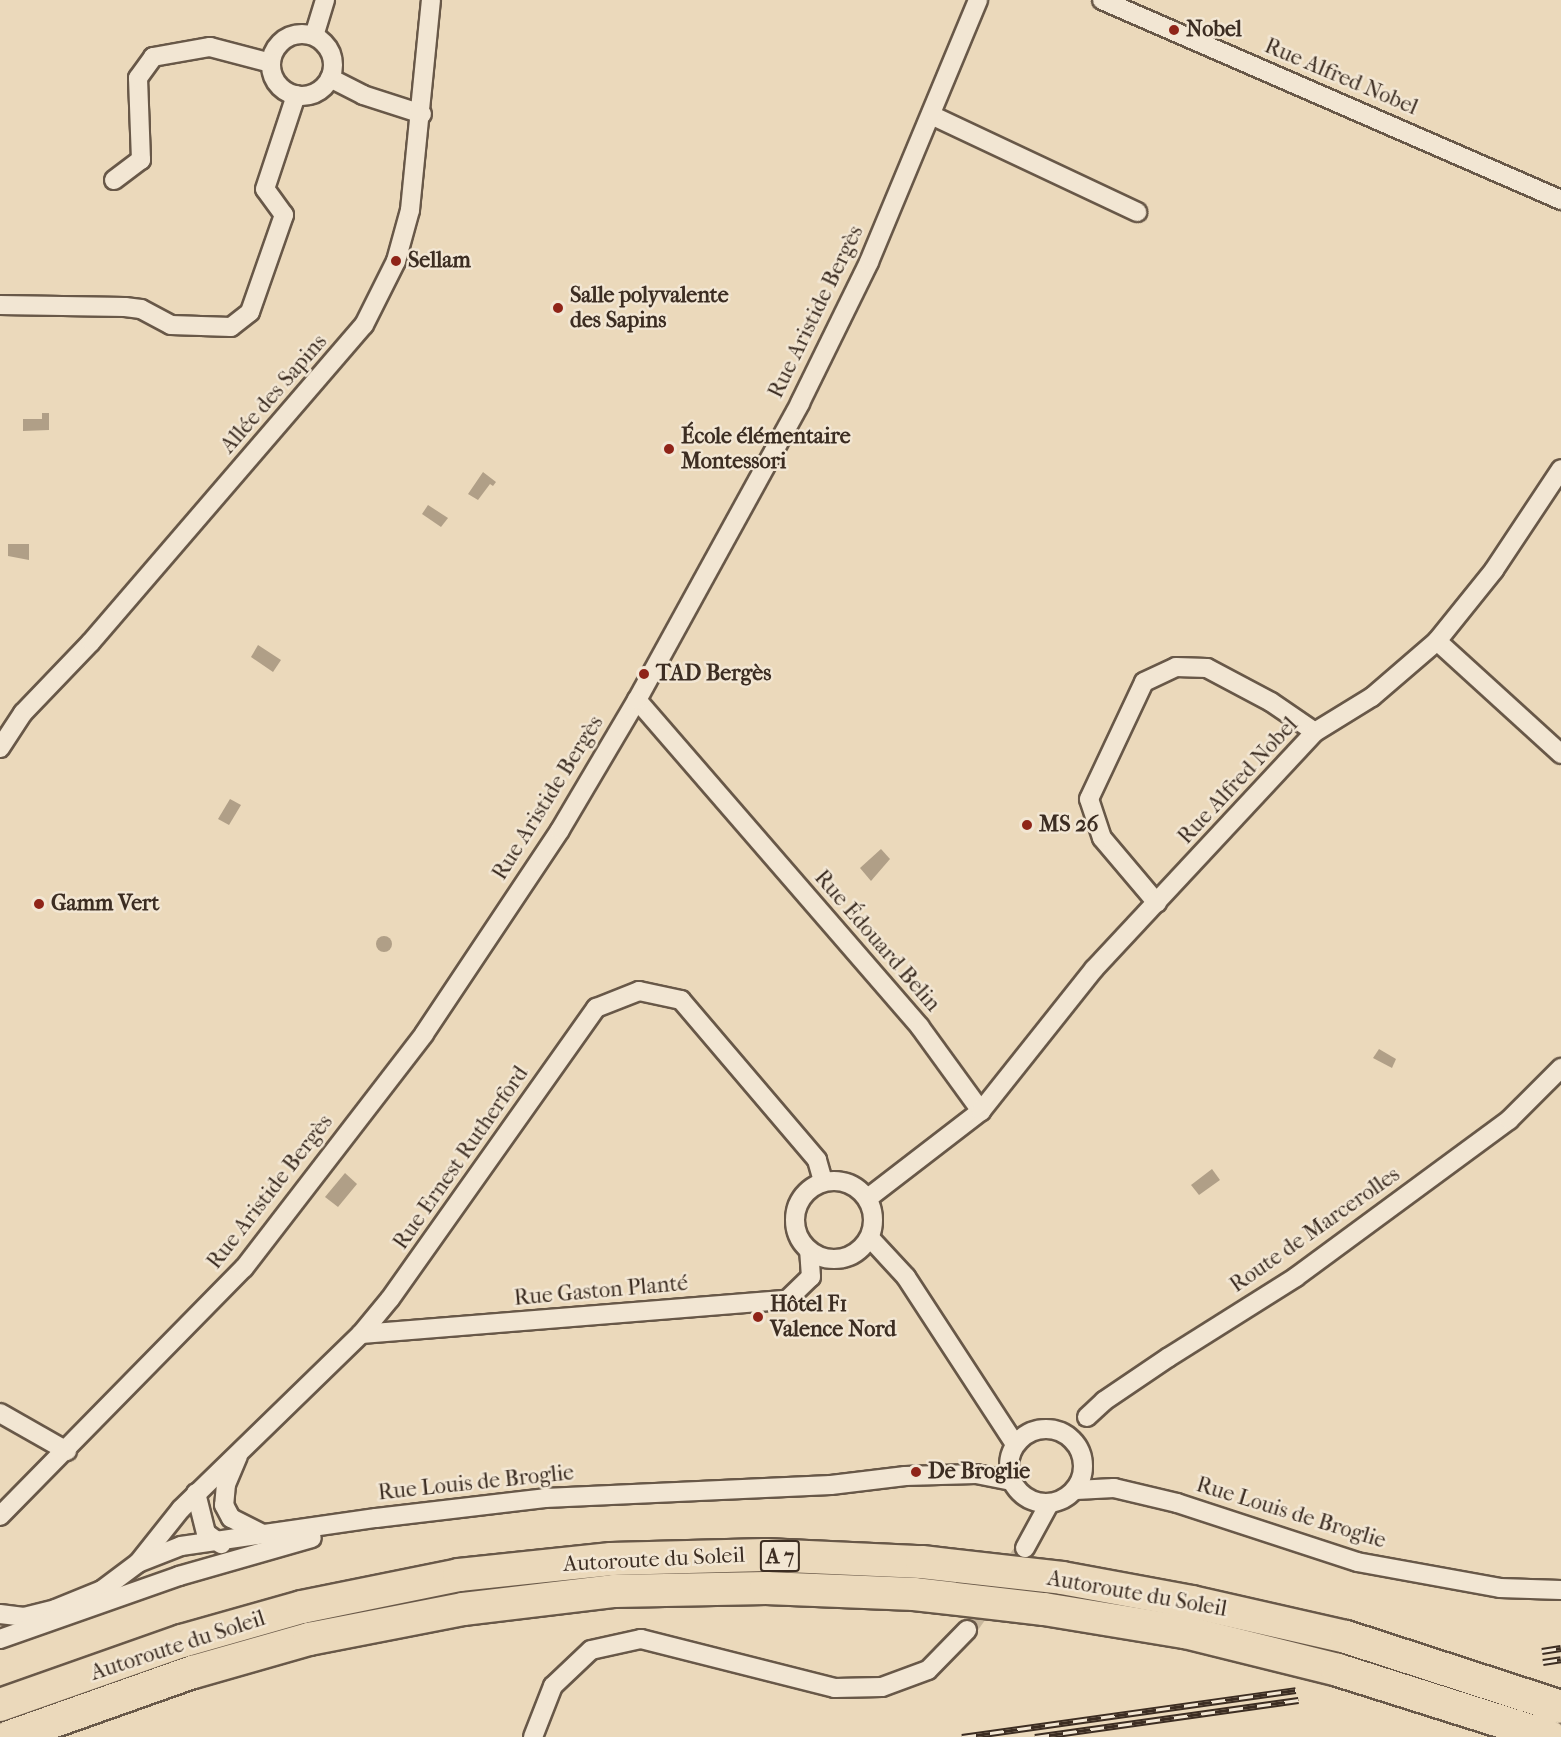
<!DOCTYPE html>
<meta charset="utf-8">
<style>
body{margin:0}
#map{position:relative;width:1561px;height:1737px;overflow:hidden;background:#ebd9bb;font-family:"IM FELL French Canon",serif}
div>[style]{position:absolute}
.water>*{inset:0;background:#b09f87}
.round{border-radius:50%}
.minor-tunnel>*{height:18px;margin-top:-9px;transform-origin:0;background:repeating-linear-gradient(90deg,#c8b79c 0 18px,transparent 0 27px)}
.roads{filter:drop-shadow(2px 0 #685848) drop-shadow(-2px 0 #685848) drop-shadow(0 2px #685848) drop-shadow(0 -2px #685848)}
.minor>*{height:18px;margin:-9px;padding:0 9px;transform-origin:9px;border-radius:9px;background:#f2e6d3}
.minor>.ring{margin:-9px;padding:0;box-sizing:content-box;background:none;border:18px solid #f2e6d3;border-radius:50%}
.motorway>*{height:32px;margin:-16px;padding:0 16px;transform-origin:16px;border-radius:16px;background:#ebd9bb}
.rail>*{height:7px;margin-top:-3.5px;transform-origin:0;background:repeating-linear-gradient(90deg,#f2e6d3 0 14px,#3c2d22 0 28px);box-sizing:border-box;border-block:2px solid #3c2d22}
.dots>*{width:16px;height:16px;translate:-50% -50%;box-sizing:border-box;border:3px solid #f2e6d3;border-radius:50%}
span{translate:-50% -50%;white-space:nowrap;text-align:center;line-height:1.15;-webkit-text-stroke:5px #f2e6d3;paint-order:stroke}
.shield-label span{padding:2px 4px;background:#f2e6d3;border:2px solid;border-radius:4px;-webkit-text-stroke-width:0}
.shield-label{font-size:21px;color:#3c2d22;font-weight:700}
.poi-label{font-size:22px;color:#3c2d22;font-weight:700}
.left{translate:0 -50%;text-align:left}
.street-label{font-size:22px;color:#3c2d22}
</style>
<div id="map">
<div class="water">
<div style="clip-path:polygon(42px 413px,49px 413px,49px 430px,23px 431px,23px 419px,42px 419px)"></div>
<div style="clip-path:polygon(483px 472px,496px 482px,493px 486px,490px 484px,478px 500px,468px 494px)"></div>
<div style="clip-path:polygon(428px 505px,448px 518px,441px 527px,422px 514px)"></div>
<div style="clip-path:polygon(8px 544px,29px 544px,29px 560px,8px 556px)"></div>
<div style="clip-path:polygon(258px 645px,281px 660px,273px 672px,251px 657px)"></div>
<div style="clip-path:polygon(230px 799px,241px 805px,229px 825px,218px 819px)"></div>
<div style="clip-path:polygon(881px 849px,890px 859px,871px 881px,860px 868px)"></div>
<div class="round" style="left:376px;top:936px;width:16px;height:16px"></div>
<div style="clip-path:polygon(1379px 1049px,1396px 1059px,1392px 1068px,1373px 1058px)"></div>
<div style="clip-path:polygon(1212px 1169px,1220px 1180px,1199px 1195px,1191px 1185px)"></div>
<div style="clip-path:polygon(345px 1173px,357px 1184px,338px 1207px,325px 1197px)"></div>
</div>
<div class="minor-tunnel">
<div style="left:967px;top:1630px;width:100px;rotate:-54.7deg"></div>
</div>
<div class="roads">
<div class="minor">
<div style="left:1102px;top:0;width:501px;rotate:23.54deg"></div>
<div class="ring" style="left:271px;top:34px;width:44px;height:44px"></div>
<div style="left:314px;top:36px;width:38px;rotate:-73deg"></div>
<div style="left:330px;top:78px;width:37px;rotate:27deg"></div>
<div style="left:363px;top:95px;width:62px;rotate:17.9deg"></div>
<div style="left:931px;top:115px;width:228px;rotate:25.2deg"></div>
<div style="left:114px;top:180px;width:34px;rotate:-37deg"></div>
<div style="left:141px;top:160px;width:82px;rotate:-92.1deg"></div>
<div style="left:138px;top:78px;width:26px;rotate:-54deg"></div>
<div style="left:153px;top:57px;width:58px;rotate:-10deg"></div>
<div style="left:210px;top:47px;width:63px;rotate:14.7deg"></div>
<div style="left:0;top:305px;width:125px;rotate:0.9deg"></div>
<div style="left:125px;top:307px;width:16px;rotate:7deg"></div>
<div style="left:141px;top:309px;width:34px;rotate:28deg"></div>
<div style="left:171px;top:325px;width:60px;rotate:1.9deg"></div>
<div style="left:231px;top:327px;width:24px;rotate:-38deg"></div>
<div style="left:250px;top:312px;width:103px;rotate:-70.7deg"></div>
<div style="left:284px;top:215px;width:32px;rotate:-126deg"></div>
<div style="left:265px;top:189px;width:99px;rotate:-71.7deg"></div>
<div style="left:1437px;top:641px;width:168px;rotate:42.3deg"></div>
<div style="left:637px;top:700px;width:432px;rotate:49.1deg"></div>
<div style="left:920px;top:1027px;width:104px;rotate:54deg"></div>
<div style="left:0;top:748px;width:42px;rotate:-56.7deg"></div>
<div style="left:23px;top:713px;width:98px;rotate:-46.2deg"></div>
<div style="left:91px;top:642px;width:418px;rotate:-49.3deg"></div>
<div style="left:364px;top:325px;width:72px;rotate:-63.4deg"></div>
<div style="left:396px;top:261px;width:53px;rotate:-74.6deg"></div>
<div style="left:410px;top:210px;width:211px;rotate:-84.3deg"></div>
<div style="left:1157px;top:903px;width:85px;rotate:-130.2deg"></div>
<div style="left:1102px;top:838px;width:41px;rotate:-108.4deg"></div>
<div style="left:1089px;top:799px;width:129px;rotate:-64.8deg"></div>
<div style="left:1144px;top:682px;width:35px;rotate:-25deg"></div>
<div style="left:1176px;top:667px;width:31px;rotate:2deg"></div>
<div style="left:1207px;top:668px;width:72px;rotate:28deg"></div>
<div style="left:1271px;top:702px;width:53px;rotate:34.3deg"></div>
<div class="ring" style="left:795px;top:1181px;width:60px;height:60px"></div>
<div style="left:868px;top:1198px;width:143px;rotate:-37.6deg"></div>
<div style="left:981px;top:1111px;width:181px;rotate:-51.5deg"></div>
<div style="left:1094px;top:969px;width:324px;rotate:-47deg"></div>
<div style="left:1315px;top:732px;width:67px;rotate:-31.6deg"></div>
<div style="left:1372px;top:697px;width:86px;rotate:-40.7deg"></div>
<div style="left:1437px;top:641px;width:91px;rotate:-51.2deg"></div>
<div style="left:1494px;top:570px;width:121px;rotate:-56.4deg"></div>
<div style="left:870px;top:1238px;width:53px;rotate:47.3deg"></div>
<div style="left:906px;top:1277px;width:199px;rotate:56.9deg"></div>
<div style="left:361px;top:1334px;width:427px;rotate:-4.6deg"></div>
<div style="left:787px;top:1300px;width:33px;rotate:-44deg"></div>
<div style="left:811px;top:1277px;width:26px;rotate:-94deg"></div>
<div style="left:0;top:1413px;width:77px;rotate:29.6deg"></div>
<div style="left:1087px;top:1417px;width:23px;rotate:-43deg"></div>
<div style="left:1104px;top:1401px;width:78px;rotate:-34.1deg"></div>
<div style="left:1169px;top:1357px;width:150px;rotate:-32.2deg"></div>
<div style="left:1296px;top:1277px;width:265px;rotate:-36.4deg"></div>
<div style="left:1509px;top:1120px;width:74px;rotate:-45deg"></div>
<div class="ring" style="left:1009px;top:1429px;width:56px;height:56px"></div>
<div style="left:238px;top:1456px;width:30px;rotate:113deg"></div>
<div style="left:226px;top:1484px;width:21px;rotate:95deg"></div>
<div style="left:224px;top:1505px;width:15px;rotate:62deg"></div>
<div style="left:231px;top:1518px;width:35px;rotate:27deg"></div>
<div style="left:1076px;top:1490px;width:38px;rotate:-3deg"></div>
<div style="left:1114px;top:1488px;width:65px;rotate:13.4deg"></div>
<div style="left:1177px;top:1503px;width:189px;rotate:18.1deg"></div>
<div style="left:1357px;top:1562px;width:145px;rotate:10.3deg"></div>
<div style="left:1500px;top:1588px;width:61px;rotate:1.9deg"></div>
<div style="left:196px;top:1493px;width:41px;rotate:76deg"></div>
<div style="left:206px;top:1533px;width:19px;rotate:36deg"></div>
<div style="left:0;top:1516px;width:348px;rotate:-45.5deg"></div>
<div style="left:244px;top:1268px;width:295px;rotate:-52.4deg"></div>
<div style="left:424px;top:1034px;width:245px;rotate:-56.3deg"></div>
<div style="left:560px;top:830px;width:151px;rotate:-59.4deg"></div>
<div style="left:637px;top:700px;width:339px;rotate:-61.2deg"></div>
<div style="left:800px;top:403px;width:157px;rotate:-63.9deg"></div>
<div style="left:869px;top:262px;width:284px;rotate:-67.4deg"></div>
<div style="left:1025px;top:1548px;width:50px;rotate:-61.4deg"></div>
<div style="left:138px;top:1563px;width:69px;rotate:-51.5deg"></div>
<div style="left:181px;top:1509px;width:251px;rotate:-44.2deg"></div>
<div style="left:361px;top:1334px;width:45px;rotate:-50.4deg"></div>
<div style="left:390px;top:1299px;width:357px;rotate:-54.7deg"></div>
<div style="left:596px;top:1008px;width:46px;rotate:-21.6deg"></div>
<div style="left:639px;top:991px;width:43px;rotate:12.1deg"></div>
<div style="left:681px;top:1000px;width:210px;rotate:49.6deg"></div>
<div style="left:817px;top:1160px;width:22px;rotate:74deg"></div>
<div style="left:0;top:1614px;width:24px;rotate:7deg"></div>
<div style="left:24px;top:1617px;width:32px;rotate:-14deg"></div>
<div style="left:55px;top:1609px;width:51px;rotate:-22deg"></div>
<div style="left:102px;top:1590px;width:45px;rotate:-36.9deg"></div>
<div style="left:138px;top:1563px;width:46px;rotate:-21.6deg"></div>
<div style="left:181px;top:1546px;width:197px;rotate:-8.2deg"></div>
<div style="left:376px;top:1518px;width:170px;rotate:-6.7deg"></div>
<div style="left:545px;top:1498px;width:286px;rotate:-2.6deg"></div>
<div style="left:831px;top:1485px;width:75px;rotate:-6.9deg"></div>
<div style="left:905px;top:1476px;width:71px;rotate:-1.6deg"></div>
<div style="left:976px;top:1474px;width:36px;rotate:11deg"></div>
<div style="left:0;top:1639px;width:190px;rotate:-19.4deg"></div>
<div style="left:179px;top:1576px;width:138px;rotate:-15.9deg"></div>
<div style="left:533px;top:1737px;width:55px;rotate:-68.6deg"></div>
<div style="left:553px;top:1686px;width:52px;rotate:-43.5deg"></div>
<div style="left:591px;top:1650px;width:51px;rotate:-12.4deg"></div>
<div style="left:641px;top:1639px;width:200px;rotate:14.2deg"></div>
<div style="left:835px;top:1688px;width:47px;rotate:-1.2deg"></div>
<div style="left:882px;top:1687px;width:49px;rotate:-20.3deg"></div>
<div style="left:928px;top:1670px;width:56px;rotate:-45.7deg"></div>
</div>
<div class="motorway">
<div style="left:0;top:1705px;width:193px;rotate:-19.4deg"></div>
<div style="left:182px;top:1641px;width:125px;rotate:-15.8deg"></div>
<div style="left:302px;top:1607px;width:160px;rotate:-11.5deg"></div>
<div style="left:459px;top:1575px;width:153px;rotate:-6deg"></div>
<div style="left:611px;top:1559px;width:154px;rotate:-1.5deg"></div>
<div style="left:765px;top:1555px;width:157px;rotate:2.6deg"></div>
<div style="left:922px;top:1562px;width:141px;rotate:6.5deg"></div>
<div style="left:1062px;top:1578px;width:132px;rotate:10.5deg"></div>
<div style="left:1192px;top:1602px;width:158px;rotate:12.8deg"></div>
<div style="left:1346px;top:1637px;width:226px;rotate:18deg"></div>
<div style="left:9px;top:1737px;width:195px;rotate:-19.5deg"></div>
<div style="left:193px;top:1672px;width:121px;rotate:-15.9deg"></div>
<div style="left:309px;top:1639px;width:157px;rotate:-11deg"></div>
<div style="left:463px;top:1609px;width:153px;rotate:-6.8deg"></div>
<div style="left:615px;top:1591px;width:151px;rotate:-1.1deg"></div>
<div style="left:766px;top:1588px;width:148px;rotate:2.3deg"></div>
<div style="left:914px;top:1594px;width:131px;rotate:6.6deg"></div>
<div style="left:1044px;top:1609px;width:143px;rotate:9.3deg"></div>
<div style="left:1185px;top:1632px;width:158px;rotate:13.9deg"></div>
<div style="left:1338px;top:1670px;width:223px;rotate:17.5deg"></div>
</div>
</div>
<div class="rail">
<div style="left:1542px;top:1651px;width:19px;rotate:-9deg"></div>
<div style="left:1543px;top:1662px;width:18px;rotate:-9deg"></div>
<div style="left:962px;top:1737px;width:337px;rotate:-8deg"></div>
<div style="left:1035px;top:1737px;width:266px;rotate:-8deg"></div>
</div>
<div class="dots">
<div style="left:1174px;top:30px;background:#8f2418"></div>
<div style="left:396px;top:261px;background:#8f2418"></div>
<div style="left:558px;top:308px;background:#8f2418"></div>
<div style="left:669px;top:449px;background:#8f2418"></div>
<div style="left:644px;top:674px;background:#8f2418"></div>
<div style="left:1027px;top:825px;background:#8f2418"></div>
<div style="left:39px;top:904px;background:#8f2418"></div>
<div style="left:758px;top:1317px;background:#8f2418"></div>
<div style="left:916px;top:1472px;background:#8f2418"></div>
</div>
<div class="shield-label">
<span style="left:780px;top:1556px">A 7</span>
</div>
<div class="poi-label">
<span class="left" style="left:1186px;top:30px">Nobel</span>
<span class="left" style="left:408px;top:261px">Sellam</span>
<span class="left" style="left:570px;top:308px">Salle polyvalente<br>des Sapins</span>
<span class="left" style="left:681px;top:449px">École élémentaire<br>Montessori</span>
<span class="left" style="left:656px;top:674px">TAD Bergès</span>
<span class="left" style="left:1039px;top:825px">MS 26</span>
<span class="left" style="left:51px;top:904px">Gamm Vert</span>
<span class="left" style="left:770px;top:1317px">Hôtel F1<br>Valence Nord</span>
<span class="left" style="left:928px;top:1472px">De Broglie</span>
</div>
<div class="street-label">
<span style="left:1341px;top:77px;rotate:23deg">Rue Alfred Nobel</span>
<span style="left:816px;top:312px;rotate:-64deg">Rue Aristide Bergès</span>
<span style="left:274px;top:394px;rotate:-49deg">Allée des Sapins</span>
<span style="left:1238px;top:781px;rotate:-47deg">Rue Alfred Nobel</span>
<span style="left:548px;top:798px;rotate:-58deg">Rue Aristide Bergès</span>
<span style="left:877px;top:941px;rotate:49deg">Rue Édouard Belin</span>
<span style="left:461px;top:1158px;rotate:-55deg">Rue Ernest Rutherford</span>
<span style="left:270px;top:1192px;rotate:-52deg">Rue Aristide Bergès</span>
<span style="left:1315px;top:1230px;rotate:-35deg">Route de Marcerolles</span>
<span style="left:601px;top:1291px;rotate:-5deg">Rue Gaston Planté</span>
<span style="left:476px;top:1483px;rotate:-6deg">Rue Louis de Broglie</span>
<span style="left:1291px;top:1513px;rotate:17deg">Rue Louis de Broglie</span>
<span style="left:654px;top:1560px;rotate:-3deg">Autoroute du Soleil</span>
<span style="left:1137px;top:1594px;rotate:10deg">Autoroute du Soleil</span>
<span style="left:178px;top:1646px;rotate:-18deg">Autoroute du Soleil</span>
</div>
</div>
